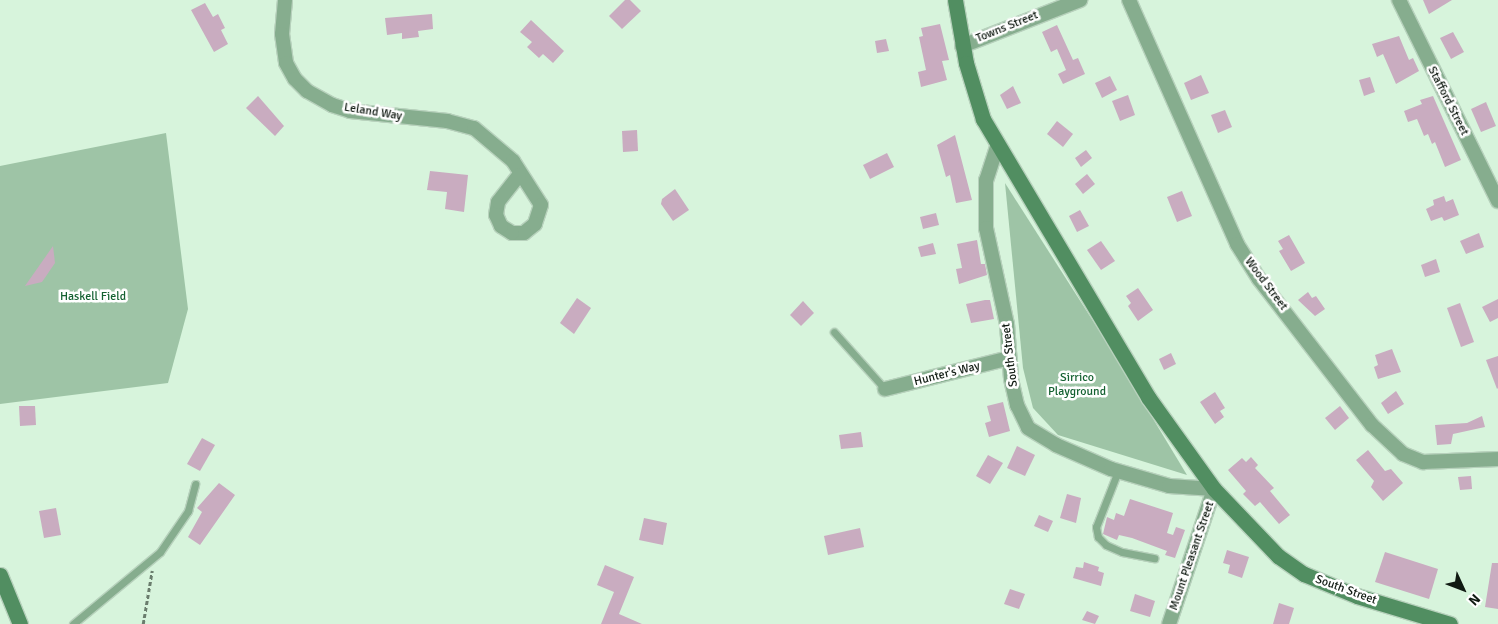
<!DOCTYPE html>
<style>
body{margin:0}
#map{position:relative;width:1498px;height:624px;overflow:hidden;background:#d7f4dc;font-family:Signika,sans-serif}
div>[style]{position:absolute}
.green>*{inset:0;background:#9ec4a6}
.building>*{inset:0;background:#c9acc0}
.path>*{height:2.5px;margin-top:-1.25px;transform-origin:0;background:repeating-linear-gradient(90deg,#6a7d6d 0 4px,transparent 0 6.5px)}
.roads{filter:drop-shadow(1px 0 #b7d1bc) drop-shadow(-1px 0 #b7d1bc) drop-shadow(0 1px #b7d1bc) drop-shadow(0 -1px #b7d1bc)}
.lane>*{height:7px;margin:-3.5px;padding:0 3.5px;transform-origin:3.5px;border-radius:3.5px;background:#86ad8e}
.street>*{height:14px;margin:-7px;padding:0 7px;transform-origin:7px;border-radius:7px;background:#86ad8e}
.secondary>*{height:15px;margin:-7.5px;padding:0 7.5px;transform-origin:7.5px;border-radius:7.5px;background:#518e61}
span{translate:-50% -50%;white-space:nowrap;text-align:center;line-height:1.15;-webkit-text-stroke:5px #fff;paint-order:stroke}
.street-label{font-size:12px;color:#101a12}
.park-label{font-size:12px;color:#146131}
.north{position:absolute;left:1438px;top:564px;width:50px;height:50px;-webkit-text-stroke:4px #fff;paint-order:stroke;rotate:133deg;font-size:14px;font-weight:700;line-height:20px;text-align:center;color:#101a12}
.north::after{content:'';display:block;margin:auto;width:18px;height:22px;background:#101a12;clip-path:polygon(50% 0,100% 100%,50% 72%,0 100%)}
</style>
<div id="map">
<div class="green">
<div style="clip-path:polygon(166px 133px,188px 309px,168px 383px,0 404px,0 166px)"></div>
<div style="clip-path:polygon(1005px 183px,1109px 346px,1187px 475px,1058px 435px,1033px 408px,1023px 368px)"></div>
</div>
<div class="building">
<div style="clip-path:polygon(625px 0,630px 0,641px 11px,622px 29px,609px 16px)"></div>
<div style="clip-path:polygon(1423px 0,1452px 0,1429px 14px)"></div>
<div style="clip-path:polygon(205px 3px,213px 17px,218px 14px,225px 28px,221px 30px,228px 44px,214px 52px,191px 10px)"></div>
<div style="clip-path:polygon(432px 14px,433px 29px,418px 31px,419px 37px,402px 39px,402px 33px,387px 35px,385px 18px)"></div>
<div style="clip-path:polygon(531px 20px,564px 51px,553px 63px,543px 54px,539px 58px,527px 47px,532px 42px,520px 32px)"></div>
<div style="clip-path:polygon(940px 24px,949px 60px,942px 61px,947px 80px,921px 87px,918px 72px,926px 70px,919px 37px,923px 36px,921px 28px)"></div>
<div style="clip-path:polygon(1057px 25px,1073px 60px,1078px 58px,1085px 74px,1063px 84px,1058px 74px,1066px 70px,1057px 49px,1051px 52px,1042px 32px)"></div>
<div style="clip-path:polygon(1453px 32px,1464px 52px,1451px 59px,1440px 38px)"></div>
<div style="clip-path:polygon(1399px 36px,1409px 60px,1413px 58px,1419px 71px,1396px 84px,1383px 54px,1377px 57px,1372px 44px)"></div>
<div style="clip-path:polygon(886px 39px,889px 51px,877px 53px,875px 41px)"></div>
<div style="clip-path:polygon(1201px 75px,1209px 93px,1191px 100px,1184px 83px)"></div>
<div style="clip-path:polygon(1110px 76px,1117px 90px,1102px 98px,1095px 83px)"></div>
<div style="clip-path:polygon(1370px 77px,1375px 92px,1364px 96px,1359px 80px)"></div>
<div style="clip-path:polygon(1013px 86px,1021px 103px,1007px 109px,1000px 95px)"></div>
<div style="clip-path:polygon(1128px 95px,1135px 115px,1120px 121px,1112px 101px)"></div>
<div style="clip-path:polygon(258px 96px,284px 126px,275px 136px,246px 108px)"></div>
<div style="clip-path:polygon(1433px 96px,1461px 160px,1445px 167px,1435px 142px,1432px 144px,1428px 134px,1424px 136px,1417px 119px,1408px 122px,1404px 111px,1422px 104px,1420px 100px)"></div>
<div style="clip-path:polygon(1486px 102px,1496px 126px,1481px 132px,1471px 109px)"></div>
<div style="clip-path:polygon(1225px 110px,1232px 127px,1218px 133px,1211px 115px)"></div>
<div style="clip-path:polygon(1057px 121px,1073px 134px,1063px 147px,1047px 134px)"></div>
<div style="clip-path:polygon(637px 130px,638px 151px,623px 152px,622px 131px)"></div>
<div style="clip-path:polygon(955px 135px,972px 200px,956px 203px,950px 175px,946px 177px,937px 145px)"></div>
<div style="clip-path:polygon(1086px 150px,1092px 158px,1081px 167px,1075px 158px)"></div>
<div style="clip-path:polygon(887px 153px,894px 167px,870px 179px,863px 165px)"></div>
<div style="clip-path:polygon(430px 171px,468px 175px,464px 212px,445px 209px,447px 192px,427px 190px)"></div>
<div style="clip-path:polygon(1087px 174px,1095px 184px,1083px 194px,1075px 184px)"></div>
<div style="clip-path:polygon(675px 189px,689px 210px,673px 221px,661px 204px,662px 199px)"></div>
<div style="clip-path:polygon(1182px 191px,1192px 216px,1177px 222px,1167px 197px)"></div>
<div style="clip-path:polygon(1444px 196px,1446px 202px,1453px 199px,1459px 215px,1444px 221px,1442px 217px,1431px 221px,1426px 209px,1434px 205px,1433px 200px)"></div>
<div style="clip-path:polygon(1080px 210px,1089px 226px,1077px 232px,1069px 216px)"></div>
<div style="clip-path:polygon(936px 213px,939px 225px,923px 229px,920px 217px)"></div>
<div style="clip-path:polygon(1479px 233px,1484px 247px,1466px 254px,1460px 241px)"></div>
<div style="clip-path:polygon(1289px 235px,1305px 263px,1291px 271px,1279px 251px,1283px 249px,1278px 241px)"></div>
<div style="clip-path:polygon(977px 240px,981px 264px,985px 264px,987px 275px,959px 284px,956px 269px,962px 268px,957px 244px)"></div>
<div style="clip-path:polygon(1101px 241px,1115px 261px,1101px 270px,1087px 250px)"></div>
<div style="clip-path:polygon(933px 243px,936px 254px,921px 257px,918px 247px)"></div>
<div style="clip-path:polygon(53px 246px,55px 263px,42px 282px,25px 286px)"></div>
<div style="clip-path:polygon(1436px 259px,1440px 272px,1425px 277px,1421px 265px)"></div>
<div style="clip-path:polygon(1138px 288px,1153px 310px,1138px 321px,1128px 306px,1131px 303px,1126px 296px)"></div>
<div style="clip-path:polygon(1308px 292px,1312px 298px,1316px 296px,1325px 309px,1315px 316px,1298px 300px)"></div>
<div style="clip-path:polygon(577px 298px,591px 308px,574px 334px,560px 323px)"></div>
<div style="clip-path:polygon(1498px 299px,1498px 318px,1490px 322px,1482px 307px)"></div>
<div style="clip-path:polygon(985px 300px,990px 300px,994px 319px,971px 323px,966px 304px)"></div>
<div style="clip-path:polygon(803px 301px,814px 313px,801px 326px,790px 315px)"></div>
<div style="clip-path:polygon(1460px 303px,1474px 342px,1461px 347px,1447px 308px)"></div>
<div style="clip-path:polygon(1392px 349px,1401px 372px,1378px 379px,1374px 367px,1378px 365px,1375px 355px)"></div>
<div style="clip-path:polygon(1171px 353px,1176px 364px,1164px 370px,1159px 359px)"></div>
<div style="clip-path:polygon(1498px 356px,1498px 388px,1497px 389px,1486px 360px)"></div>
<div style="clip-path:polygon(1396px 391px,1404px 404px,1388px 414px,1381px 403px)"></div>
<div style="clip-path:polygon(1215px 392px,1225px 408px,1220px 411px,1224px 417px,1215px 424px,1200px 402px)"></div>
<div style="clip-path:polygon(1003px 402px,1010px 431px,989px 437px,985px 423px,991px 421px,987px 406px)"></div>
<div style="clip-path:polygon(19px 406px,35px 406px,36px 425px,20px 426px)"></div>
<div style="clip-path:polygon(1340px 406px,1349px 418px,1335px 430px,1325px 418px)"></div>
<div style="clip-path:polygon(1482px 416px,1485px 427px,1453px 434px,1451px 444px,1437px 445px,1435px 425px,1467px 423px)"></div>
<div style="clip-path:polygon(861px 432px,863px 447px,841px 449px,839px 435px)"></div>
<div style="clip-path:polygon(202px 438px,215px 445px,200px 471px,187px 464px)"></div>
<div style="clip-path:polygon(1017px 446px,1035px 455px,1025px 476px,1007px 468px)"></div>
<div style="clip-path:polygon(1368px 450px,1385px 471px,1391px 469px,1403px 483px,1383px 501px,1371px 487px,1374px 481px,1356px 460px)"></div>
<div style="clip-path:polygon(988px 455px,1003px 463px,990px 484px,976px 476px)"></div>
<div style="clip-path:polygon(1251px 457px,1258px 465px,1255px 468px,1274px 488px,1270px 491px,1290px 515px,1279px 524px,1260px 502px,1255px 506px,1243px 494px,1246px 491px,1228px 470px,1242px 458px,1246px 462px)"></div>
<div style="clip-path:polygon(1471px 476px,1472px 489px,1460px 490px,1458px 477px)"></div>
<div style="clip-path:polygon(219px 483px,235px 495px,200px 545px,188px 537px,202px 512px,197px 508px)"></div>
<div style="clip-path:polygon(1067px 494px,1081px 498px,1076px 523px,1060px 518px)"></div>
<div style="clip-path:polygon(1130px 499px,1173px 513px,1167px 533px,1173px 535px,1176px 527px,1185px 530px,1175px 558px,1165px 555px,1167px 551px,1132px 538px,1119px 535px,1117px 540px,1103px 534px,1107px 517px,1114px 520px,1116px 513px,1124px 516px)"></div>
<div style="clip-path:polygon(56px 508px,61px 535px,44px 538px,39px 511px)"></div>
<div style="clip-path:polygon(1039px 515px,1053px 521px,1048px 532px,1034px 526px)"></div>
<div style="clip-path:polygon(644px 518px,667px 523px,663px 545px,639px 540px)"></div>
<div style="clip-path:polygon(860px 528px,864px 547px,828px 555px,824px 536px)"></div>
<div style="clip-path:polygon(1227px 550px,1249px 557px,1242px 578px,1228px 573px,1230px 565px,1223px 563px)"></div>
<div style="clip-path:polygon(1385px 552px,1438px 569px,1429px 599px,1375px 582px)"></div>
<div style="clip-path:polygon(1084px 562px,1099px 567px,1098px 571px,1104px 573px,1101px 586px,1073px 578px,1076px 567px,1083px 568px)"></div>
<div style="clip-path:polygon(1492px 563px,1498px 563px,1498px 609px,1485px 607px)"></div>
<div style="clip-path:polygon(605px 565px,634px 577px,619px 614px,642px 624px,601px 624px,614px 592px,597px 585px)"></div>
<div style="clip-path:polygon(1010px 589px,1025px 594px,1019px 609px,1004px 604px)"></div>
<div style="clip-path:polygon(1135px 594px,1155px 601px,1150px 617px,1130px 611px)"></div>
<div style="clip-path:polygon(1279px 603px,1294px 608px,1289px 624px,1273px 624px)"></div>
<div style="clip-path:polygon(1087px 611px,1099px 616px,1095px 624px,1082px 620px)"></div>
</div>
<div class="path">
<div style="left:143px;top:624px;width:54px;rotate:-80.4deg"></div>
</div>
<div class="roads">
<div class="lane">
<div style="left:834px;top:332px;width:76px;rotate:48.2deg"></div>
<div style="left:1118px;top:471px;width:60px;rotate:111.4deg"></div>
<div style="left:1096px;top:527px;width:10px;rotate:79deg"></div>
<div style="left:1098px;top:537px;width:11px;rotate:45deg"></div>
<div style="left:1106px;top:545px;width:17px;rotate:24deg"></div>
<div style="left:1122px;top:552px;width:33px;rotate:11deg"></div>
<div style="left:73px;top:624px;width:113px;rotate:-39.6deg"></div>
<div style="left:160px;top:552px;width:50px;rotate:-55.7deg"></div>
<div style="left:188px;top:511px;width:28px;rotate:-75deg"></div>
</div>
<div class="street">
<div style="left:285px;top:0;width:34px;rotate:95deg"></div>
<div style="left:282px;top:34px;width:29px;rotate:82deg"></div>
<div style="left:286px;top:63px;width:18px;rotate:61deg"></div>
<div style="left:295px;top:79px;width:17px;rotate:45deg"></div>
<div style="left:307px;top:91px;width:29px;rotate:29deg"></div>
<div style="left:332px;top:105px;width:19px;rotate:18deg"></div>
<div style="left:350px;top:111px;width:98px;rotate:5.9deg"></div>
<div style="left:447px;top:121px;width:28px;rotate:15deg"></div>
<div style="left:474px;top:128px;width:51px;rotate:40.2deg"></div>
<div style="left:513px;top:161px;width:52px;rotate:57.5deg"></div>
<div style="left:541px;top:205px;width:20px;rotate:108deg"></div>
<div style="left:535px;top:224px;width:14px;rotate:141deg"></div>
<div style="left:524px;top:233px;width:12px;rotate:180deg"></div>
<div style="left:512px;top:233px;width:13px;rotate:-148deg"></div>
<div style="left:501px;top:226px;width:12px;rotate:-114deg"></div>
<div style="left:496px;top:215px;width:13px;rotate:-81deg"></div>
<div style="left:498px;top:202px;width:34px;rotate:-52deg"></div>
<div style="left:1129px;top:0;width:267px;rotate:66.1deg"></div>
<div style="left:1237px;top:244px;width:41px;rotate:57.8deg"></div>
<div style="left:1259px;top:279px;width:185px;rotate:52.3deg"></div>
<div style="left:1372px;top:425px;width:42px;rotate:43.1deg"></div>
<div style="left:1403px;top:454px;width:22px;rotate:22deg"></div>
<div style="left:1423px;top:462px;width:75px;rotate:-2.3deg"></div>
<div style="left:1399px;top:0;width:224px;rotate:63.8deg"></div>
<div style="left:962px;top:46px;width:127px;rotate:-21.3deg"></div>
<div style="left:998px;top:144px;width:38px;rotate:108deg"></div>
<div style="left:986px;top:180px;width:48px;rotate:90deg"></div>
<div style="left:986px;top:228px;width:98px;rotate:77.7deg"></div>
<div style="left:1007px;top:324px;width:55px;rotate:85.8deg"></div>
<div style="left:1011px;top:379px;width:27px;rotate:77deg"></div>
<div style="left:1017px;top:405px;width:25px;rotate:64deg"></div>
<div style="left:1028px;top:428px;width:33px;rotate:31deg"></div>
<div style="left:1056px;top:445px;width:60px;rotate:23.6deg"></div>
<div style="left:1111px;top:469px;width:60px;rotate:16.3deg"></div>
<div style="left:1169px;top:486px;width:45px;rotate:3.8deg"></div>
<div style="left:1214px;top:489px;width:142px;rotate:108.4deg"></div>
<div style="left:885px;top:389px;width:128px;rotate:-14deg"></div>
</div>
<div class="secondary">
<div style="left:955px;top:0;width:64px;rotate:80.1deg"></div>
<div style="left:966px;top:63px;width:59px;rotate:73.1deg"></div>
<div style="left:983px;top:119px;width:323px;rotate:59.3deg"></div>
<div style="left:1148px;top:397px;width:113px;rotate:54.3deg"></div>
<div style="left:1214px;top:489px;width:93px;rotate:46.3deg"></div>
<div style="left:1278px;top:556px;width:32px;rotate:35deg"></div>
<div style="left:1304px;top:574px;width:57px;rotate:22.5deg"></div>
<div style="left:1357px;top:596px;width:97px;rotate:16.8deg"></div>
<div style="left:0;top:575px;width:53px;rotate:67.8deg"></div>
</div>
</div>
<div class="street-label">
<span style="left:1007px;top:27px;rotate:-22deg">Towns Street</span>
<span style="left:1448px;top:101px;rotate:63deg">Stafford Street</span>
<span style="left:373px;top:112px;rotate:9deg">Leland Way</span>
<span style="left:1266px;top:284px;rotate:53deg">Wood Street</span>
<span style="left:1010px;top:355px;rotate:-97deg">South Street</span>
<span style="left:947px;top:374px;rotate:-14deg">Hunter's Way</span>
<span style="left:1192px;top:556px;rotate:-71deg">Mount Pleasant Street</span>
<span style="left:1346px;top:590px;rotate:20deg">South Street</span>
</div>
<div class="park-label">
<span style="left:93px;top:297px">Haskell Field</span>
<span style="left:1077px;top:385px">Sirrico<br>Playground</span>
</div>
<div class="north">N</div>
</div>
